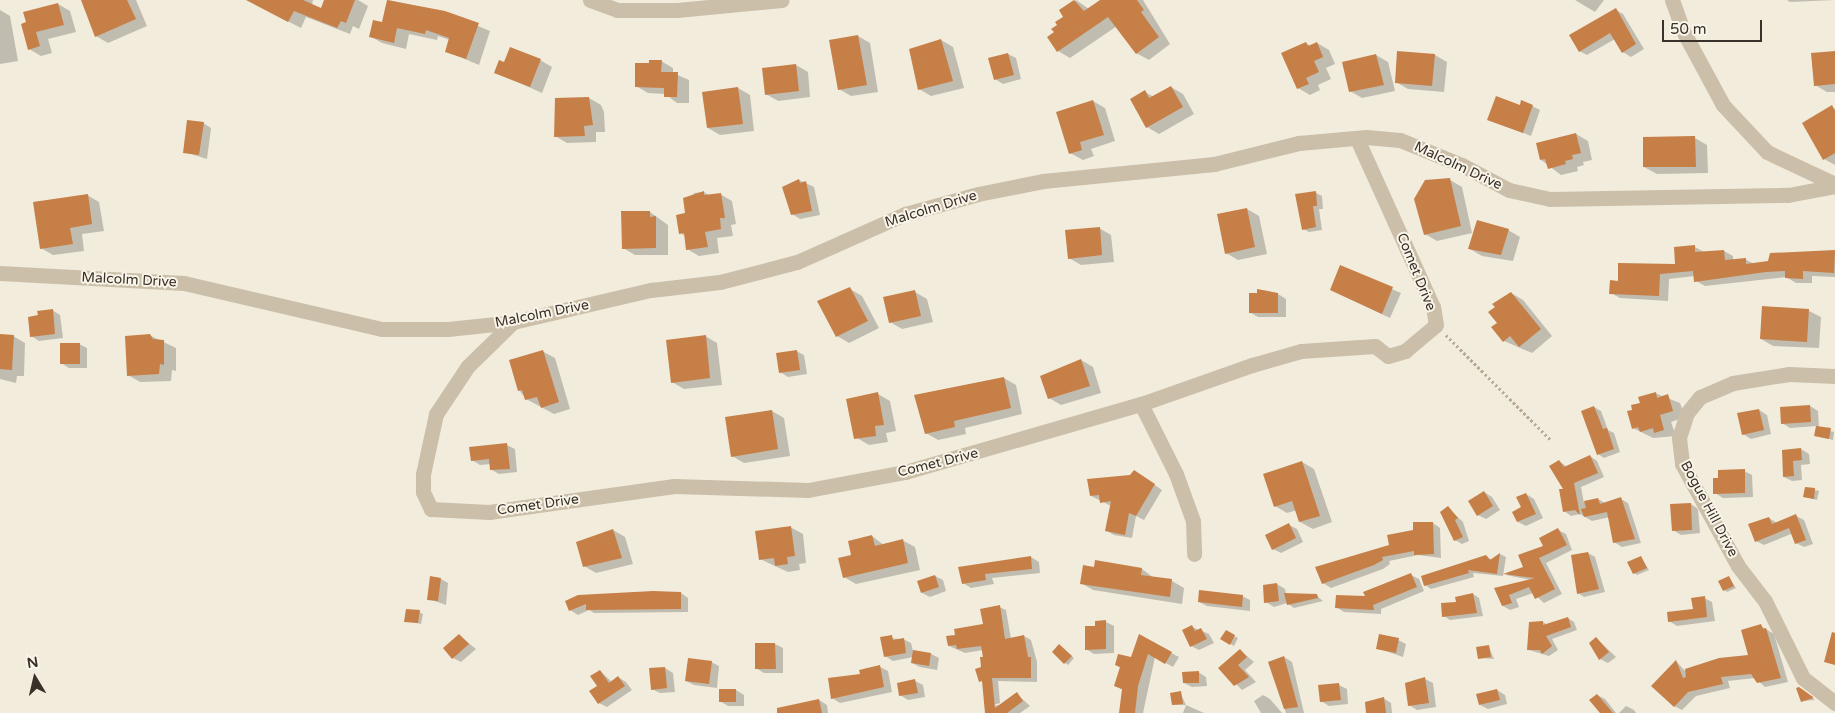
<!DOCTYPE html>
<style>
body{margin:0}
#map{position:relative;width:1835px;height:713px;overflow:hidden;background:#f2ecdd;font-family:"Varela Round",sans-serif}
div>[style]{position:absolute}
.shadow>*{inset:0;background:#0003}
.building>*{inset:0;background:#c67f47}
.path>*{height:2.5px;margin-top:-1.25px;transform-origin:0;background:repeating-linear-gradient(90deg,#b7a993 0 2.5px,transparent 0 5px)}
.minor>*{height:15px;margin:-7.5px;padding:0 7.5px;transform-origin:7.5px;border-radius:7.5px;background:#cbbfa9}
span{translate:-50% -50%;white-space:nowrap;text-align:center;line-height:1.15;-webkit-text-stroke:4px #faf5e9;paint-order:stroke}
.street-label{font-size:14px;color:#383029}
.north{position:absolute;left:10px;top:653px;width:50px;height:50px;-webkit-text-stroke:4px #faf5e9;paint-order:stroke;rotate:351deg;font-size:14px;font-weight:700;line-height:20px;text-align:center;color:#383029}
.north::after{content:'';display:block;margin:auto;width:18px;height:22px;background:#383029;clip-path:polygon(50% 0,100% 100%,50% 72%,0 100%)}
.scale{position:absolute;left:1662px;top:20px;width:100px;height:22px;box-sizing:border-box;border:2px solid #383029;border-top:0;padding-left:6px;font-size:15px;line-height:18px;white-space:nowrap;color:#383029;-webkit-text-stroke:4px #faf5e9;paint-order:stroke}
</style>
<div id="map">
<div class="shadow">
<div style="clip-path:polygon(82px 0,136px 0,147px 26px,108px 43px,96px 36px)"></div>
<div style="clip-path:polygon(259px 0,313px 0,312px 5px,321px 9px,325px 0,358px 0,368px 6px,359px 29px,353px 26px,350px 34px,306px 17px,301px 28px,268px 11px)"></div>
<div style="clip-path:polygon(388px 0,445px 12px,490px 31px,479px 65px,446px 51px,450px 40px,438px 36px,437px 40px,409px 34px,406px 49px,382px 43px,370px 36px,383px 24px)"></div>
<div style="clip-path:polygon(1076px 0,1089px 9px,1102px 0,1143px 0,1170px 44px,1149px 60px,1136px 53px,1117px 26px,1070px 58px,1058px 51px,1055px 32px,1065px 17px,1061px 11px)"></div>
<div style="clip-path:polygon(1575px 0,1604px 0,1595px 12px)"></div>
<div style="clip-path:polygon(1787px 0,1835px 0,1790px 2px)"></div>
<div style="clip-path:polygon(58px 4px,70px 11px,76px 32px,48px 39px,52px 53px,41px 56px,29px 49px,23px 25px)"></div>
<div style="clip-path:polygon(0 10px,10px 16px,18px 61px,0 64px)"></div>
<div style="clip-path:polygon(1616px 10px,1623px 14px,1644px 49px,1631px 57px,1623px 52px,1615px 39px,1587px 55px,1579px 51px)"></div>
<div style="clip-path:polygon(858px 36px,870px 43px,878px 92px,851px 96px,839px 89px)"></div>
<div style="clip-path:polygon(941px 40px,953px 47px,964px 88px,931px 96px,919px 89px)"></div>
<div style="clip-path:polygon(1306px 43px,1311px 46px,1317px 43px,1329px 50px,1335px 64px,1326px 68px,1331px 79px,1318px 85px,1320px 90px,1310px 95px,1298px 88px)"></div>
<div style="clip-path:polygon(1835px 52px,1835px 92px,1827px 92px,1815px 85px)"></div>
<div style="clip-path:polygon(1008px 54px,1016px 58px,1021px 79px,1003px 84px,995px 79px)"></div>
<div style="clip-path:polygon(1376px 55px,1388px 62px,1395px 91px,1362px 98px,1350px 91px)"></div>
<div style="clip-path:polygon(1435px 55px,1447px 62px,1444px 92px,1408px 89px,1396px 82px)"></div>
<div style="clip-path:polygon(540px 60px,552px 67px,542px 93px,495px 72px,504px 63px)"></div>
<div style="clip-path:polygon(661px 61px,673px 68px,673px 73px,689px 80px,689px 103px,677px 103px,665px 94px,648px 93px,636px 86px,650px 64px)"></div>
<div style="clip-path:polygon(796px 65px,808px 72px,810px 97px,778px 101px,766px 94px)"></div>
<div style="clip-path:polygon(1171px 87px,1183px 94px,1194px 114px,1159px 134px,1147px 127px,1145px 92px,1154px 97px)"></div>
<div style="clip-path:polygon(738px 88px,750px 95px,754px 131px,720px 135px,708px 128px)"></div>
<div style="clip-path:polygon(589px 98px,601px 105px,604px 112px,605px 132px,596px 132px,596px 142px,567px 143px,555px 136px)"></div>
<div style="clip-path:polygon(1093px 101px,1105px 108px,1115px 141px,1091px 149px,1094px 156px,1083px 160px,1070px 153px)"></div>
<div style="clip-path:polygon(1520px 106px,1532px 106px,1540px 110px,1531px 136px,1489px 120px)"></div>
<div style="clip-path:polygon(1832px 107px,1835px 109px,1835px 165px,1824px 159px)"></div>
<div style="clip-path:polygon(203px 123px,211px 128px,207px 159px,184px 152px)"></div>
<div style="clip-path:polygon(1576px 134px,1588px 141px,1592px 160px,1583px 162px,1584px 165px,1577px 167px,1578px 171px,1561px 175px,1541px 160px)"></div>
<div style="clip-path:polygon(1695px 138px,1707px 145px,1708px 173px,1657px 174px,1644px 167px)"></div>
<div style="clip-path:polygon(799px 180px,814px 187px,820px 215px,800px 219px,792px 214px)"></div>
<div style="clip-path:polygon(1450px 180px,1462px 187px,1472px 233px,1437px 241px,1425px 234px)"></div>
<div style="clip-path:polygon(704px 192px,710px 196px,720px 194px,732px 201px,736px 224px,731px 225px,733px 236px,717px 238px,719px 253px,699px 256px,687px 249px,685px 236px,680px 233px,694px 193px)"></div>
<div style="clip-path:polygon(1316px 193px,1322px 196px,1323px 209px,1319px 209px,1322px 230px,1309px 232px,1303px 229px)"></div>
<div style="clip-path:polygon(87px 195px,99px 202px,104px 231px,82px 234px,84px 251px,53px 255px,41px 248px)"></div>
<div style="clip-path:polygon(1247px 209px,1259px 216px,1267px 254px,1238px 260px,1226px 253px)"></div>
<div style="clip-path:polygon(650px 212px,668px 225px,668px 255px,635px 255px,623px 248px,623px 213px)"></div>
<div style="clip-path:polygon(1099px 228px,1111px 235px,1114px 262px,1081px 265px,1069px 258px)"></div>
<div style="clip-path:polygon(1508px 230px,1520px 237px,1513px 261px,1482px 256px,1470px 249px)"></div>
<div style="clip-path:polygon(1695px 247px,1704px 252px,1724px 251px,1733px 256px,1733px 260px,1745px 259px,1754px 264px,1769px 262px,1771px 254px,1835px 253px,1835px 277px,1812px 276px,1812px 283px,1796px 283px,1786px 277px,1705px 286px,1696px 281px,1695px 276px,1669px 279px,1668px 301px,1620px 298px,1611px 293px,1620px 282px,1677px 265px)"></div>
<div style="clip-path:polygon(1341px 267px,1401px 293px,1390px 318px,1339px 294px)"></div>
<div style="clip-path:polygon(850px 289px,862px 296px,879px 328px,849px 343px,837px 336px,819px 301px)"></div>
<div style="clip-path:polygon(915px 292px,927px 299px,933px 322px,902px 329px,890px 322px)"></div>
<div style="clip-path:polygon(1511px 293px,1523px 300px,1552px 336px,1532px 353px,1504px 341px,1498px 323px)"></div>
<div style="clip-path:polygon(1278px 294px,1286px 299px,1286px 317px,1258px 317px,1251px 313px)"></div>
<div style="clip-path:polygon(1764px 308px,1809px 311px,1821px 317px,1819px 348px,1773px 346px,1761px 339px)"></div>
<div style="clip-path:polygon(52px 310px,60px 315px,63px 338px,39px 341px,31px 336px,39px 317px)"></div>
<div style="clip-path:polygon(149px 335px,176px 348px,176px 371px,172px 370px,171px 381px,140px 382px,128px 375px)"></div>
<div style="clip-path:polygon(0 336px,13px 336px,25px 343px,24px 376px,17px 376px,16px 383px,0 379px)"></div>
<div style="clip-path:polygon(705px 336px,717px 343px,722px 385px,684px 389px,672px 382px)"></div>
<div style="clip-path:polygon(79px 344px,87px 348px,87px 368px,69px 368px,61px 363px)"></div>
<div style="clip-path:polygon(542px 351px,555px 358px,570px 409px,554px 414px,526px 399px,519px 390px)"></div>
<div style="clip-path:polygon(796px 351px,804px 355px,807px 374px,788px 377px,780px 372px)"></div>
<div style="clip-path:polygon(1081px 360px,1093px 367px,1101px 393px,1061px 405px,1049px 398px)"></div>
<div style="clip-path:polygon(1004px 378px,1016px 385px,1022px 414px,965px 428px,966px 434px,938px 440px,926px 433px,915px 396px)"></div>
<div style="clip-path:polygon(1655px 393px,1680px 403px,1685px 417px,1671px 422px,1676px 436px,1653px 438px,1633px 428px,1641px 404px)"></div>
<div style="clip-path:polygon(878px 394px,890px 401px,896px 431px,886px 433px,888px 442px,869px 445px,857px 438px)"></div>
<div style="clip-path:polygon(1810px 406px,1818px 411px,1819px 428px,1834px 432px,1833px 440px,1816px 436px,1817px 426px,1790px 428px,1782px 423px,1781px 408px)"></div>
<div style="clip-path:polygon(1594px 407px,1601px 411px,1608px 430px,1614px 433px,1620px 452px,1604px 458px,1598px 454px)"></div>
<div style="clip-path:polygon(1759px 410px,1767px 415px,1771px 434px,1751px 439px,1743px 434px)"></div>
<div style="clip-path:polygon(772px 411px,784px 418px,790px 456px,744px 463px,732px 456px)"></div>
<div style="clip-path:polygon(507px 445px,515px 449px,517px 472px,499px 474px,492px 470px,491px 464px,480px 465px,472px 460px)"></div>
<div style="clip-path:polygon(1801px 449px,1809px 454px,1810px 464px,1801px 465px,1802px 480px,1792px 481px,1784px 477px,1783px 451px)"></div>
<div style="clip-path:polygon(1590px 456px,1597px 461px,1604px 477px,1581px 487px,1584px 503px,1598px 499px,1605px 503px,1621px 499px,1628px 503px,1641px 543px,1622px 547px,1614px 542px,1610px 517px,1592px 521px,1580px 514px,1571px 516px,1564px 511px,1565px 490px,1559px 461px,1567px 467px)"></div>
<div style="clip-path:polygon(1302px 462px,1314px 469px,1332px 522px,1313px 529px,1300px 522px,1297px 510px,1287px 513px,1275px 506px)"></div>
<div style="clip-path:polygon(1744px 471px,1752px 475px,1753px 497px,1723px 498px,1715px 493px)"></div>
<div style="clip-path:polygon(1142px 476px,1162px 490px,1144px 520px,1136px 516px,1132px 538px,1114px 535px,1107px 531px,1111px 506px,1091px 496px)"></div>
<div style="clip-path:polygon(1806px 488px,1819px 491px,1817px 500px,1805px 497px)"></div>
<div style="clip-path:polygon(1484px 492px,1492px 497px,1500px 510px,1486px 519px,1478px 515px)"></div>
<div style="clip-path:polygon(1526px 494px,1534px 499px,1543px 518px,1526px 526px,1518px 522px)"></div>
<div style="clip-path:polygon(1691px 504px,1698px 509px,1700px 533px,1681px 535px,1673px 530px)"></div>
<div style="clip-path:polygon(1448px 508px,1463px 522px,1469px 541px,1462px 544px,1455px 540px)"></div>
<div style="clip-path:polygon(1796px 516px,1804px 520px,1813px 544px,1804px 547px,1796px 543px,1791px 534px,1764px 545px,1756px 541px,1769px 518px,1777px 523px)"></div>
<div style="clip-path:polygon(1433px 523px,1440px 528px,1441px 558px,1418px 555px,1389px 561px,1390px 564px,1383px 569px,1331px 588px,1323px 583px)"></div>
<div style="clip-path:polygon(1289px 525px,1297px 529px,1303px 542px,1281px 553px,1273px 549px)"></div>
<div style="clip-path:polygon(790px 527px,803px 534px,806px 563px,799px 564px,800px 570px,788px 572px,760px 559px)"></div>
<div style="clip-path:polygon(613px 530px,625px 537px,633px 564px,596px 573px,584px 566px)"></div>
<div style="clip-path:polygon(1558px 530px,1566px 534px,1572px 550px,1546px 563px,1562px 594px,1544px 603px,1533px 593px,1516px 599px,1519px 607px,1510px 610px,1503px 606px,1496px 589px,1531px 580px,1506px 575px,1524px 567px)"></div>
<div style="clip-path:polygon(872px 536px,884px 545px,902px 540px,915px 547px,920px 570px,856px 584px,844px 577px,852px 555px)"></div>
<div style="clip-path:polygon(1588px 553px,1595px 557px,1605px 592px,1584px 597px,1578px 593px)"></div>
<div style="clip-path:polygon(1500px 554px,1506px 557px,1503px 576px,1473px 573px,1474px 577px,1431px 589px,1425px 585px,1486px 556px,1492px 560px)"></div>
<div style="clip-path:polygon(1031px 557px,1039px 562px,1040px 573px,992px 578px,994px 584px,971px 588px,963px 583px,960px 568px)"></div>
<div style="clip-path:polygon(1641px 557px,1649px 570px,1637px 575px,1634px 573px)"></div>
<div style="clip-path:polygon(1096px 561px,1142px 569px,1154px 578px,1172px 581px,1184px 588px,1182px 604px,1093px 590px,1081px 583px,1095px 568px)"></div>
<div style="clip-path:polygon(1411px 575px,1419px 579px,1424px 591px,1381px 609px,1381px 614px,1344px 612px,1336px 607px,1366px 598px)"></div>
<div style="clip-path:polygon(935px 576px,943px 580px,946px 591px,930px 597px,922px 593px)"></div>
<div style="clip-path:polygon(1729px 578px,1736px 588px,1727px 592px,1724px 590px)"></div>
<div style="clip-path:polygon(441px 579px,448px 583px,446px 605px,429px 599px)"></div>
<div style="clip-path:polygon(1277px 584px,1285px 589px,1286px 594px,1317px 596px,1323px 601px,1294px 608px,1287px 603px,1274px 607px,1266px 602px,1264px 586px)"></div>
<div style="clip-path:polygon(681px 593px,688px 598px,688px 612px,594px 613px,589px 610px,578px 615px,570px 610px,566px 601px)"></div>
<div style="clip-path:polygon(1473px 594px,1479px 598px,1483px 616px,1450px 620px,1444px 616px)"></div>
<div style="clip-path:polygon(1242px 596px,1250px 600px,1250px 611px,1207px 606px,1199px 602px)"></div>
<div style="clip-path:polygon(1704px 598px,1712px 602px,1715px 621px,1677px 626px,1669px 621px,1694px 610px)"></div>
<div style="clip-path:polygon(999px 607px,1006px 610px,1011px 639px,1024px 636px,1031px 640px,1037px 662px,1037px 682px,998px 681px,1000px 703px,990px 706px,1001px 705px,1017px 694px,1030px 706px,1020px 713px,1007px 713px,1003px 708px,992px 709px,985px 705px,983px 683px,977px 669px,982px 668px,983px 650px,965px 653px,949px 646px,947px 637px,956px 636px,955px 630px,984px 625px,981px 610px)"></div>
<div style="clip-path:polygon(419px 612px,423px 614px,421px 624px,405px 621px)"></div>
<div style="clip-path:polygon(1568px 618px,1574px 622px,1577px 630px,1552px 639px,1558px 650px,1549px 656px,1529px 650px,1543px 622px,1548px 625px)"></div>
<div style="clip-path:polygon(1106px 622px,1114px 626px,1114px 653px,1094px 654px,1086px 649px,1096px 628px)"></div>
<div style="clip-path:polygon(1761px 626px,1774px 634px,1788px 682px,1765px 687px,1755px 678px,1728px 681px,1730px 688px,1696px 696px,1682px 710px,1674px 706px,1676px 661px,1685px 671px,1719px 659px,1749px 656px)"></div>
<div style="clip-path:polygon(1192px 627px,1209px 634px,1214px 643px,1199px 650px,1191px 646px)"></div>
<div style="clip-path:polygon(1226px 632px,1238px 638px,1234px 646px,1222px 639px)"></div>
<div style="clip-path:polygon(459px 635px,476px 649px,461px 662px,453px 658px)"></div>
<div style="clip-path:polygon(1139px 636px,1179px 657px,1173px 667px,1155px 657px,1143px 713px,1121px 713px,1123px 690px,1115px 686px,1121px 668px,1116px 665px,1131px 659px)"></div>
<div style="clip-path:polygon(882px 638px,903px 639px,911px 643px,913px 651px,931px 654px,939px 658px,937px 670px,920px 667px,912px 663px,913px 657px,893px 661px,885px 656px)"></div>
<div style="clip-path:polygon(1596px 638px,1616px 657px,1608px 663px,1600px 659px)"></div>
<div style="clip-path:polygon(1398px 640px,1406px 644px,1403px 657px,1377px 648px)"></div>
<div style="clip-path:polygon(775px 644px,783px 648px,783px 673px,764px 673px,756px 668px)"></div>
<div style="clip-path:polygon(1059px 645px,1074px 658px,1068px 665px,1065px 663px)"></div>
<div style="clip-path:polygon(1489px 647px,1494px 659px,1479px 658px)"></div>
<div style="clip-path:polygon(1241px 651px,1254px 662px,1245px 670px,1256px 682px,1242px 690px,1220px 668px)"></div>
<div style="clip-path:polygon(1284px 657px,1292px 662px,1304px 713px,1286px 713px,1269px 662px)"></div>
<div style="clip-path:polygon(711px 662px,719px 666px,717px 688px,694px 685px,686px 681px)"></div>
<div style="clip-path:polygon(880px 667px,888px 671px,892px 692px,840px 703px,832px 698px,861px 675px)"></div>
<div style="clip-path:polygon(665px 668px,673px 673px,675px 692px,660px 693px,652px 689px)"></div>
<div style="clip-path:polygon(600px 671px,612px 682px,618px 677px,626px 682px,632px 690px,607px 707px,599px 703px)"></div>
<div style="clip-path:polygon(1198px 672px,1206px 677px,1207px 686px,1192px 687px,1184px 683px)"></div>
<div style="clip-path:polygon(1425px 679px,1433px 683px,1436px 707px,1417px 710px,1409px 705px,1414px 680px)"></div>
<div style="clip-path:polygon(915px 681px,923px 685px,925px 697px,908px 700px,900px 695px)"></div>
<div style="clip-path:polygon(1339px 685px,1347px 689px,1348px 704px,1329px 706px,1321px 701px)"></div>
<div style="clip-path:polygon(720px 690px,736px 690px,744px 695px,744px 706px,728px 706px,720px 701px)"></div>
<div style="clip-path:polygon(1497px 690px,1505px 695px,1507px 704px,1488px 709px,1480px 705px)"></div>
<div style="clip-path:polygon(1803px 690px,1815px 700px,1802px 701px)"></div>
<div style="clip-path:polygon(1180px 692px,1186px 705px,1204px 713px,1183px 713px,1186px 705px,1173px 705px)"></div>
<div style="clip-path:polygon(1263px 695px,1270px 699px,1282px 713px,1261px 713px,1254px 701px)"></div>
<div style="clip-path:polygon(1597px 695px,1605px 699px,1616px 713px,1602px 713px)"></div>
<div style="clip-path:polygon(1383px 698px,1391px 703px,1392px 713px,1367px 713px)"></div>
<div style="clip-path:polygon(819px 700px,827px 705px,828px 713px,795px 713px)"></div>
<div style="clip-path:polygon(1626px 706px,1634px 710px,1636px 713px,1619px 713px)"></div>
</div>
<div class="building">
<div style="clip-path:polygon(81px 0,127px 0,136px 19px,95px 37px)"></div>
<div style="clip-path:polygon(246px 0,303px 0,321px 8px,324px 0,355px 0,346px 23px,341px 21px,337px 28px,294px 11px,288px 22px)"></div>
<div style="clip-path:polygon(387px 0,445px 11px,479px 23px,466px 59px,445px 52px,449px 38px,426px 30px,425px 34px,397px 28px,394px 43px,369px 37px,373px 20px,382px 22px)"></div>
<div style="clip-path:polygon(1074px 0,1084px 11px,1100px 0,1137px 0,1144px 10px,1141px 12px,1159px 37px,1136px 54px,1108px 17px,1057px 52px,1047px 37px,1054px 32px,1051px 29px,1057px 25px,1055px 22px,1063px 17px,1059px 10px)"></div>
<div style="clip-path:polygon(58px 3px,64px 25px,36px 32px,40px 46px,28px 50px,21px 24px,26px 22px,23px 12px)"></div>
<div style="clip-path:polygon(1616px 8px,1636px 44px,1622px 53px,1610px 33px,1579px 52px,1569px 35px)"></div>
<div style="clip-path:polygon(858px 35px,867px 85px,838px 90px,829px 40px)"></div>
<div style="clip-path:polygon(941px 39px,953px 81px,918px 90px,909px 49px)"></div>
<div style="clip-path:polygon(1306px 42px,1308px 46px,1317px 42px,1323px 57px,1314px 61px,1319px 72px,1306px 78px,1309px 84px,1297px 89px,1281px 53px)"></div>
<div style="clip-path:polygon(510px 47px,541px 59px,530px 87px,494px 73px,499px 60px,504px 62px)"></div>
<div style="clip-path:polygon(1397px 51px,1435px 54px,1432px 86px,1395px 83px)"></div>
<div style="clip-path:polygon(1835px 51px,1835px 84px,1814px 86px,1811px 53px)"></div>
<div style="clip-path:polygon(1008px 53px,1014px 75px,994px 80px,988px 58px)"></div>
<div style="clip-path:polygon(1376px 54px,1384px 85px,1349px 92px,1342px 62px)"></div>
<div style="clip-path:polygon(649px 60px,662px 60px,661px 72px,678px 72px,677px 97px,664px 97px,664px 88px,635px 87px,635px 63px,649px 63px)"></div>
<div style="clip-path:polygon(796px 64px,799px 91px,765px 95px,762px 68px)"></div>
<div style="clip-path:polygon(1171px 86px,1183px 107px,1146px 128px,1130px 99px,1145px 90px,1149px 98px)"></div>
<div style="clip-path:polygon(738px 87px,743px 124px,707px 128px,702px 92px)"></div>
<div style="clip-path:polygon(1496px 96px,1520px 105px,1521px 100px,1533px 105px,1523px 133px,1487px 120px)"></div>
<div style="clip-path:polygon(589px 97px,593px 125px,584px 126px,585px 136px,554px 137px,555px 98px)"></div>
<div style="clip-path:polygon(1093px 100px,1104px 135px,1080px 142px,1082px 150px,1069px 154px,1056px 112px)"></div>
<div style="clip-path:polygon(1832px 105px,1835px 111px,1835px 153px,1823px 160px,1802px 123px)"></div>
<div style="clip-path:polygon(187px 120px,204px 122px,199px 155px,183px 153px)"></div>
<div style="clip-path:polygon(1576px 133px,1581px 153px,1572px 155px,1573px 159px,1565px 161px,1566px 164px,1548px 169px,1545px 159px,1540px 160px,1536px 143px)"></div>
<div style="clip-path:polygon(1695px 136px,1696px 167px,1643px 167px,1643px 137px)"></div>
<div style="clip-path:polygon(1450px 178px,1461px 226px,1424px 235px,1414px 199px,1425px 180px)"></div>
<div style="clip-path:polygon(799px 179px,800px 183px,806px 181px,812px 211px,791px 215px,782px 187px)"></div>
<div style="clip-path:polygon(704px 191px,704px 195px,721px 193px,725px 218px,720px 218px,721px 229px,705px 232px,708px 247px,686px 250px,684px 233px,679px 234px,676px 215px,685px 213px,683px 198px)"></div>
<div style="clip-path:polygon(1316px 191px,1317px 206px,1313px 206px,1316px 227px,1302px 230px,1295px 194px)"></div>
<div style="clip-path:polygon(88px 194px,92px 224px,70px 228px,73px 244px,40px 249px,33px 202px)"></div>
<div style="clip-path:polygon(1247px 208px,1255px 247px,1225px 254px,1217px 214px)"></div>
<div style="clip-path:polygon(621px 211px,650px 211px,650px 217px,656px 216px,656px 248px,622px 249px)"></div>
<div style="clip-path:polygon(1477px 220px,1509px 229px,1501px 255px,1468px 249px)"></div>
<div style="clip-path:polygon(1100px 227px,1102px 255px,1068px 259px,1065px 230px)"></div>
<div style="clip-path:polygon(1695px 245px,1695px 252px,1724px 250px,1725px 260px,1746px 258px,1746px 264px,1768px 261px,1770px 253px,1835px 250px,1834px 273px,1803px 271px,1803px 279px,1785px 278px,1785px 271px,1766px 272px,1694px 282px,1693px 271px,1660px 274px,1659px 296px,1609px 294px,1610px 280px,1618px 281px,1618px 263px,1675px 264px,1674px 247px)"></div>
<div style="clip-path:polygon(1340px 265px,1393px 287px,1382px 314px,1330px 290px)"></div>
<div style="clip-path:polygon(850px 287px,868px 321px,836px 337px,817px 301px)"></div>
<div style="clip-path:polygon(1257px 289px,1278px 293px,1278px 313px,1249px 313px,1249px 293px,1257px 293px)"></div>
<div style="clip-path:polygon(915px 290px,921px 316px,889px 323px,883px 297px)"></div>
<div style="clip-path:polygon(1511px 292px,1541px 329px,1519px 347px,1510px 336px,1503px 342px,1491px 327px,1497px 323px,1488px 312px,1495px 307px,1492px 304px)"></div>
<div style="clip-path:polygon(1762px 306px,1809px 309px,1807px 342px,1760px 339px)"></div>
<div style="clip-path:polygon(53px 309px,55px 334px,30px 337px,28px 317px,38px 315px,37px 311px)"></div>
<div style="clip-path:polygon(0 334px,14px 335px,12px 370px,0 369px)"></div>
<div style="clip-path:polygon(150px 334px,153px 339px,164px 340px,164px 365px,160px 364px,159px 374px,127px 376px,125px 336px)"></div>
<div style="clip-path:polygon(706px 335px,710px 378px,671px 383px,666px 340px)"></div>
<div style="clip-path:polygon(60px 343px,80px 343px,80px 364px,60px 364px)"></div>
<div style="clip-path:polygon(543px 350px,559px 402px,541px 408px,537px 397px,525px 400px,522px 390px,518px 391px,509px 360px)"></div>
<div style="clip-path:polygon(797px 350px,800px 370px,779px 373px,776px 353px)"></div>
<div style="clip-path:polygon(1081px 359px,1090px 386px,1048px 399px,1040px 376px)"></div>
<div style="clip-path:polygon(1004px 377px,1011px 408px,954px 421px,955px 427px,925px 434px,914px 395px)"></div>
<div style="clip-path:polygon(878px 392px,884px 425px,875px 426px,876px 436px,854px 439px,846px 399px)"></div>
<div style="clip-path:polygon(1656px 392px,1657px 398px,1668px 394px,1673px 411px,1660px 415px,1664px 430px,1654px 433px,1653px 428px,1640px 432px,1638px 427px,1632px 429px,1627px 411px,1632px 410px,1631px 405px,1640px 403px,1638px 397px)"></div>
<div style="clip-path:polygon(1810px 405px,1811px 422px,1781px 424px,1780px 407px)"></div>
<div style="clip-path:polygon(1594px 406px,1603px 429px,1607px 428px,1614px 449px,1597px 455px,1581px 411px)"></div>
<div style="clip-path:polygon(1759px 409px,1764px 430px,1742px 435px,1737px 413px)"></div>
<div style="clip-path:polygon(772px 410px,778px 449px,731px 457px,725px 417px)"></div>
<div style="clip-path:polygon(1816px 426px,1831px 428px,1829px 439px,1814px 436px)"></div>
<div style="clip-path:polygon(507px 443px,510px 469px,490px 470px,489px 459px,471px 461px,469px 447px)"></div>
<div style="clip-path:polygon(1801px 448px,1802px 460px,1793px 461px,1794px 476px,1783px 477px,1782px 450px)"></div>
<div style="clip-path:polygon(1590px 455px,1598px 473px,1574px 483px,1580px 515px,1575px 510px,1563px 512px,1559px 489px,1563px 489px,1549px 466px,1559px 460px,1564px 467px)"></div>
<div style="clip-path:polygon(1302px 461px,1320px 516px,1299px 522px,1292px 501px,1274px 507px,1263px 474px)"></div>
<div style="clip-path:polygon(1745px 469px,1745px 493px,1713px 494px,1713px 478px,1718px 478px,1718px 470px)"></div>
<div style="clip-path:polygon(1134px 470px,1155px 484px,1136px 516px,1129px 513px,1125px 535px,1105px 531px,1111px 501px,1100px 503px,1099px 495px,1090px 496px,1087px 479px,1130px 475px)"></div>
<div style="clip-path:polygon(1805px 487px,1815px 488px,1814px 499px,1803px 497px)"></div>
<div style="clip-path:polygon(1484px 491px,1493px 506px,1477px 516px,1468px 501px)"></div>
<div style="clip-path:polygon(1526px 493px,1536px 514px,1517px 522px,1512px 512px,1521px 507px,1516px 497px)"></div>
<div style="clip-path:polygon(1621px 497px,1635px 539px,1613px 543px,1607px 512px,1584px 517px,1581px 509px,1586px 508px,1584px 501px,1598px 498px,1600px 504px)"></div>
<div style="clip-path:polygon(1691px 503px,1692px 530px,1672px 531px,1670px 504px)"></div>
<div style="clip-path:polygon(1448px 506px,1458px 518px,1455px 520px,1463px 537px,1454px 541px,1440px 512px)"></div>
<div style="clip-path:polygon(1796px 514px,1806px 540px,1795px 544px,1789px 528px,1755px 542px,1748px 524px,1769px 517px,1772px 524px)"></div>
<div style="clip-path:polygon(1413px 522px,1433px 522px,1434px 554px,1414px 555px,1414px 551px,1382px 557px,1383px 560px,1374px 565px,1322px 584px,1315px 567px,1389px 545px,1387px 535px,1413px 530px)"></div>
<div style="clip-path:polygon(1289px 523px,1296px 538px,1272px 550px,1265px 535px)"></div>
<div style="clip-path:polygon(791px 526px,795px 556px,787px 557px,788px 564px,775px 566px,774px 558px,759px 560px,755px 531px)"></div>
<div style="clip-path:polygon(1558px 528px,1567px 545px,1539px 558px,1555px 589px,1535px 599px,1529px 587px,1509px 595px,1512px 603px,1502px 606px,1494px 588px,1535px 578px,1503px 574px,1523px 567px,1518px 555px,1543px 546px,1539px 538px)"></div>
<div style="clip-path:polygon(613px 529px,622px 558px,583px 567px,576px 542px)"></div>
<div style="clip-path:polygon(872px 535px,875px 546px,903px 539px,908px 563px,843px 578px,838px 558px,851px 555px,848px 541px)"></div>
<div style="clip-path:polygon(1588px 552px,1599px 589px,1577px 594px,1571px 555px)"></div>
<div style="clip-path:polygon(1500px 553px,1497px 574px,1468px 570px,1469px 573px,1424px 586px,1421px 576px,1486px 555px,1490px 560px)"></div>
<div style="clip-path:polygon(1031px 556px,1032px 569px,985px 574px,986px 580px,962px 584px,958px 567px)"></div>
<div style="clip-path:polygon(1641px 556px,1647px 568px,1633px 574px,1627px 562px)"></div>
<div style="clip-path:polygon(1095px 560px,1142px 568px,1141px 575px,1172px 579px,1170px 597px,1080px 584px,1083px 565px,1094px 567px)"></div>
<div style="clip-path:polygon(1411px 573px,1417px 587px,1373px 605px,1374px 610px,1335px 608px,1336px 595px,1365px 596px,1363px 592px)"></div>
<div style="clip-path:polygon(935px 575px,939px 587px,921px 593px,917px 581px)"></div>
<div style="clip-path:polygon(430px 576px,441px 578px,438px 601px,427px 600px)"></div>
<div style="clip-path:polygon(1729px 576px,1734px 586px,1723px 591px,1718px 581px)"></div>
<div style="clip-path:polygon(1277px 583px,1279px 601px,1264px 603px,1263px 585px)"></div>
<div style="clip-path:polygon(1199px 590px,1243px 595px,1242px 607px,1198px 602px)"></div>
<div style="clip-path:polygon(653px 591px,681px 592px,681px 609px,586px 610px,586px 604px,569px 611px,565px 601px,578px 595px)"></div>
<div style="clip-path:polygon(1284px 593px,1317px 594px,1318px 598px,1287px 605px)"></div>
<div style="clip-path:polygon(1473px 593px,1477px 613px,1442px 617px,1441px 603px,1456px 602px,1455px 597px)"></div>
<div style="clip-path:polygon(1705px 596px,1707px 617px,1668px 622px,1667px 612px,1693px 609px,1691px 598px)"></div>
<div style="clip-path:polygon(1000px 605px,1005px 639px,1024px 635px,1028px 657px,1031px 657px,1031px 678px,992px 678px,995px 708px,1017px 692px,1023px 701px,1007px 713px,985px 713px,982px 681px,979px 682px,975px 669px,981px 667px,980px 657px,983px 657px,981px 646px,957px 649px,956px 645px,948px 646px,946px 636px,955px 635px,954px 629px,983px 624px,980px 609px)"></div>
<div style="clip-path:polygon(406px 609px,420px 610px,418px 623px,404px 622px)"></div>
<div style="clip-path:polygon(1568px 617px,1571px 627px,1546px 636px,1552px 646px,1542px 654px,1540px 650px,1527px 650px,1529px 622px,1543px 621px,1543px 625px)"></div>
<div style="clip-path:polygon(1106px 620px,1106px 649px,1085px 650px,1085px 626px,1095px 626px,1095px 621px)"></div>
<div style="clip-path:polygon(1761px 624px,1763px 629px,1766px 628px,1781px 678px,1757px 683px,1751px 674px,1721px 677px,1723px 684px,1688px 692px,1674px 707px,1651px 686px,1676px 660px,1683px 678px,1686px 677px,1685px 669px,1719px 658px,1748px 655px,1741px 630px)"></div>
<div style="clip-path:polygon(1192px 625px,1195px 631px,1201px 628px,1207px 639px,1190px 647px,1182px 630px)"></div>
<div style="clip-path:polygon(1226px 630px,1235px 635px,1230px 645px,1220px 639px)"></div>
<div style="clip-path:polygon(1832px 632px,1835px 633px,1835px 665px,1824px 662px)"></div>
<div style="clip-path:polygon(459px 634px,469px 644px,452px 659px,443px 648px)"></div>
<div style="clip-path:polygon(1139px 634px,1172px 652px,1165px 664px,1148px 654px,1138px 686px,1135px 713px,1119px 713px,1122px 689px,1114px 686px,1120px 667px,1115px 665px,1118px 654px,1131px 657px)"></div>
<div style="clip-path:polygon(1379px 634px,1399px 638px,1396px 653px,1376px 649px)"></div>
<div style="clip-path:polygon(892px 635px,893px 640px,904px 638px,906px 653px,884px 657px,880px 637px)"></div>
<div style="clip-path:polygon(1596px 637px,1609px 652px,1599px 660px,1589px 643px)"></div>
<div style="clip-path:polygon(755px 643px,775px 643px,776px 669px,755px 669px)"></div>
<div style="clip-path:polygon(1059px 644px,1072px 656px,1064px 664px,1052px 652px)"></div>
<div style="clip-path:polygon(1489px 645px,1491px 657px,1478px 659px,1476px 647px)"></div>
<div style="clip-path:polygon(1240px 649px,1247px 657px,1238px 665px,1249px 677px,1234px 686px,1218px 668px)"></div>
<div style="clip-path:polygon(913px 650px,931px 653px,929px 666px,911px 663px)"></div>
<div style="clip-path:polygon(1284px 656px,1298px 707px,1284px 709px,1268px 662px)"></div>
<div style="clip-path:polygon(688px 658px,712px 661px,709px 684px,685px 681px)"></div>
<div style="clip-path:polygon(880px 665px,884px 687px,831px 699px,828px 678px,860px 674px,859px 670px)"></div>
<div style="clip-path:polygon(665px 667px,667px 688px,651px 690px,649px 668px)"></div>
<div style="clip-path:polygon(600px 670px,609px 683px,618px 676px,625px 686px,598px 704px,589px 691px,597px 686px,590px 676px)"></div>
<div style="clip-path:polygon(1199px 671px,1199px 683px,1183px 683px,1182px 672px)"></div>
<div style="clip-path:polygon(1425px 677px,1429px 703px,1408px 706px,1405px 683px)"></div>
<div style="clip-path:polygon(915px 679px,918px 693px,899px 696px,897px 683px)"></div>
<div style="clip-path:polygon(1339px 683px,1341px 700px,1320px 702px,1318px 685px)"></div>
<div style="clip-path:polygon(1799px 687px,1813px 697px,1813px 698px,1801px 702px,1796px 688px)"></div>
<div style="clip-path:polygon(719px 689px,736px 689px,736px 702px,719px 702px)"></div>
<div style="clip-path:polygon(1497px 689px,1500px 700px,1479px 705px,1476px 694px)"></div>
<div style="clip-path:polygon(1181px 691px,1183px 704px,1172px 705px,1170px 693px)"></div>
<div style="clip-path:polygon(1597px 694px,1613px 713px,1600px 713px,1589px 700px)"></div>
<div style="clip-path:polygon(1384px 697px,1386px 713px,1366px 713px,1365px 702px)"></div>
<div style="clip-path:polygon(819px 699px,822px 713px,777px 713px,777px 708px)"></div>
</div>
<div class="path">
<div style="left:1446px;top:335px;width:148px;rotate:45deg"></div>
</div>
<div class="minor">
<div style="left:590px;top:0;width:29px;rotate:20deg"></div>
<div style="left:617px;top:10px;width:60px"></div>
<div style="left:677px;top:10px;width:105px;rotate:-5.4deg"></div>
<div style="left:1672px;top:0;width:33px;rotate:70deg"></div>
<div style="left:1683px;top:31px;width:84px;rotate:61.6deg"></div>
<div style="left:1723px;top:105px;width:64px;rotate:46.9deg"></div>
<div style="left:1767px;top:152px;width:75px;rotate:25.2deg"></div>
<div style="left:0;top:273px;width:184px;rotate:3.1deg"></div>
<div style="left:184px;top:283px;width:203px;rotate:13.1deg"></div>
<div style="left:382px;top:329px;width:66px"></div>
<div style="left:448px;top:329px;width:65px;rotate:-6.1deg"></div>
<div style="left:513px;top:322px;width:142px;rotate:-13.1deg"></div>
<div style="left:651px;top:290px;width:69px;rotate:-6.6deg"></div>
<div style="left:720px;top:282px;width:80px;rotate:-14.6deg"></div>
<div style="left:797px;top:262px;width:118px;rotate:-24deg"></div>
<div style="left:905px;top:214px;width:76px;rotate:-15.3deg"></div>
<div style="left:978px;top:194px;width:66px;rotate:-11.3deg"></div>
<div style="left:1043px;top:181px;width:172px;rotate:-5.7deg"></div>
<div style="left:1214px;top:164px;width:88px;rotate:-13.9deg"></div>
<div style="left:1299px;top:143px;width:67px;rotate:-5.1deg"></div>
<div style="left:1366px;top:137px;width:34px;rotate:5deg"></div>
<div style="left:1400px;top:140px;width:67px;rotate:22deg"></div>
<div style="left:1462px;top:165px;width:53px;rotate:28deg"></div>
<div style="left:1509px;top:190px;width:42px;rotate:12.4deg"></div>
<div style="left:1550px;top:199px;width:238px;rotate:-1deg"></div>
<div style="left:1788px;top:195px;width:48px;rotate:-10.8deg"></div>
<div style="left:513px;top:322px;width:63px;rotate:135.6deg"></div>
<div style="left:468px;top:366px;width:58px;rotate:123.7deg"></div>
<div style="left:436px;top:414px;width:61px;rotate:102.2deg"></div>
<div style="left:423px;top:474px;width:18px;rotate:90deg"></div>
<div style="left:423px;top:492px;width:19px;rotate:65deg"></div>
<div style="left:431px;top:509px;width:58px;rotate:3deg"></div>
<div style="left:489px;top:512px;width:187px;rotate:-8deg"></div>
<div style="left:674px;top:486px;width:134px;rotate:1.7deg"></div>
<div style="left:808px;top:490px;width:99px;rotate:-10.5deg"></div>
<div style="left:905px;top:472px;width:246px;rotate:-16.1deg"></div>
<div style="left:1141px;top:404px;width:118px;rotate:-19.4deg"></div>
<div style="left:1252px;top:365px;width:51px;rotate:-15.9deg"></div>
<div style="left:1301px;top:351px;width:74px;rotate:-3.9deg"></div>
<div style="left:1375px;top:346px;width:16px;rotate:38deg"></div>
<div style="left:1388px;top:356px;width:18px;rotate:-16deg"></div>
<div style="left:1405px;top:351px;width:40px;rotate:-40deg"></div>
<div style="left:1436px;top:325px;width:18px;rotate:-99deg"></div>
<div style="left:1433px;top:307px;width:184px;rotate:-114.3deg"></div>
<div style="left:1835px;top:376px;width:46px;rotate:-177.5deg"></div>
<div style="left:1789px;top:374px;width:57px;rotate:170.9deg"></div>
<div style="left:1733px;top:383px;width:36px;rotate:157deg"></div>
<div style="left:1700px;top:397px;width:21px;rotate:129deg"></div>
<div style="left:1687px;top:413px;width:26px;rotate:108deg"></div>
<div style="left:1679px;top:438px;width:26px;rotate:83deg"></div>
<div style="left:1682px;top:464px;width:116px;rotate:61.2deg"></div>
<div style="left:1738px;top:566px;width:44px;rotate:52.4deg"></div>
<div style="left:1765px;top:601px;width:86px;rotate:63.7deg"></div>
<div style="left:1803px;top:678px;width:41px;rotate:38deg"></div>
<div style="left:1141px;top:404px;width:78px;rotate:63.4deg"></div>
<div style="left:1176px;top:474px;width:50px;rotate:70.1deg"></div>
<div style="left:1193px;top:521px;width:33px;rotate:88deg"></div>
</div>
<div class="street-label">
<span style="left:1458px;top:166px;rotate:25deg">Malcolm Drive</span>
<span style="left:931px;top:209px;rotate:-17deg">Malcolm Drive</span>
<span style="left:1416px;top:272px;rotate:68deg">Comet Drive</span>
<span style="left:129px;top:280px;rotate:3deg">Malcolm Drive</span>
<span style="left:542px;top:314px;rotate:-11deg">Malcolm Drive</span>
<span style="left:938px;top:463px;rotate:-14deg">Comet Drive</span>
<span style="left:538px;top:505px;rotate:-8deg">Comet Drive</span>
<span style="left:1709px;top:509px;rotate:62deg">Bogue Hill Drive</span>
</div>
<div class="north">N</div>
<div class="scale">50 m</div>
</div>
